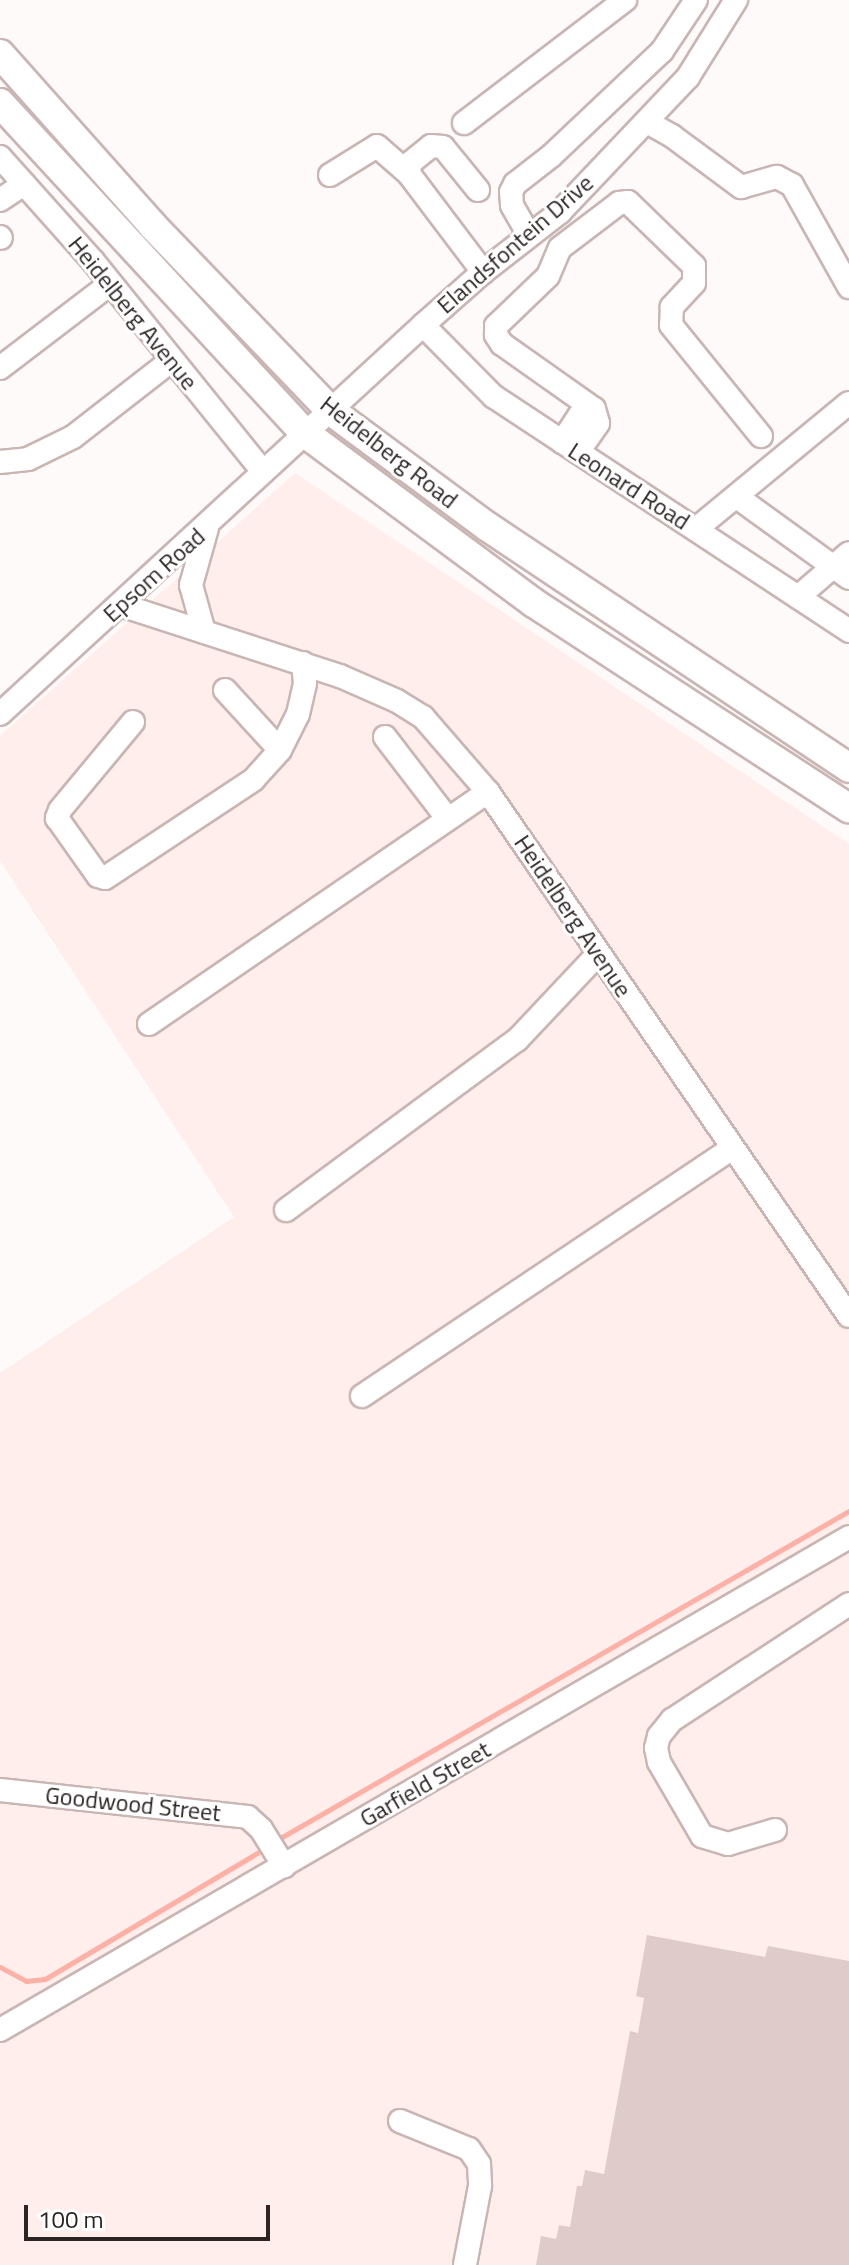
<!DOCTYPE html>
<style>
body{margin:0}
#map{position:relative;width:849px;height:2265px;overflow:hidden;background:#fefafa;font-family:"Titillium Web",sans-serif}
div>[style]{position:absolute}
.built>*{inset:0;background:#ffeeeb}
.stream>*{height:5px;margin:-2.5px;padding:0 2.5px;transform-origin:2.5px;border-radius:2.5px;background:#fcb0a6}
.building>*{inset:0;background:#dfccc9}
.roads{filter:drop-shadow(2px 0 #c9b6b4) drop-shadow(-2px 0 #c9b6b4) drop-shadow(0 2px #c9b6b4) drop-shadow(0 -2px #c9b6b4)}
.minor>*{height:22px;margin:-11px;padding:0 11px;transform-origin:11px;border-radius:11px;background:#fff}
.major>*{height:28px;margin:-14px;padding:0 14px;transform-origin:14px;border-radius:14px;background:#fff}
span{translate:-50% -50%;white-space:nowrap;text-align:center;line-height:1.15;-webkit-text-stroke:6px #fff;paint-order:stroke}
.street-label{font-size:24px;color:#2b2423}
.scale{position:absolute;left:24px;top:2205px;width:246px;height:36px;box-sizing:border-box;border:4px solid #2b2423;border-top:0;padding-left:10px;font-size:24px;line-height:28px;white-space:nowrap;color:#2b2423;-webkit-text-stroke:6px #fff;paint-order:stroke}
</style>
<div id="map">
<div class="built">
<div style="clip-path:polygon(295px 473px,849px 844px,849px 2265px,0 2265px,0 1373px,234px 1217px,0 861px,0 736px)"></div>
</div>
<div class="stream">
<div style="left:275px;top:1841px;width:662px;rotate:-29.9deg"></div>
<div style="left:0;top:1967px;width:30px;rotate:28deg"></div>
<div style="left:26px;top:1981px;width:19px;rotate:-6deg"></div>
<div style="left:45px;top:1979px;width:258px;rotate:-30.7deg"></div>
</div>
<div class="building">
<div style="clip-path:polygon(647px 1935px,765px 1957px,768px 1946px,849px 1961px,849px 2265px,536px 2265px,541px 2236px,556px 2239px,559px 2225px,570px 2227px,577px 2186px,582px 2186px,585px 2170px,604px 2174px,630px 2031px,638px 2033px,644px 1998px,636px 1996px)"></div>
</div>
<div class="roads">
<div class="minor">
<div style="left:647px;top:122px;width:29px;rotate:29deg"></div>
<div style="left:672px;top:136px;width:86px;rotate:36.5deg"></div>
<div style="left:741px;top:187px;width:37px;rotate:-16deg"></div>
<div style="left:777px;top:177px;width:17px;rotate:28deg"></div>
<div style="left:792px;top:185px;width:117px;rotate:60.8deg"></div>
<div style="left:464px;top:123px;width:203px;rotate:-37.4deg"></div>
<div style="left:0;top:157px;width:140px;rotate:48.2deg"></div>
<div style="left:93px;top:261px;width:271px;rotate:51.1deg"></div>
<div style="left:330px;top:175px;width:55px;rotate:-31.7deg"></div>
<div style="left:377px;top:146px;width:43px;rotate:41.2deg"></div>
<div style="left:478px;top:190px;width:55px;rotate:-129.1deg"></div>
<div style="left:443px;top:147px;width:12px;rotate:-175deg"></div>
<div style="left:431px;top:146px;width:27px;rotate:141deg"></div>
<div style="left:410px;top:163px;width:11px;rotate:95deg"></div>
<div style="left:409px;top:174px;width:123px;rotate:52.9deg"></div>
<div style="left:0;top:200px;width:29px;rotate:-34deg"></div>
<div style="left:529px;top:235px;width:34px;rotate:-120deg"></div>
<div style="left:512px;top:205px;width:13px;rotate:-94deg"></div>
<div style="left:511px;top:192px;width:9px;rotate:-63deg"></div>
<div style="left:515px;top:184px;width:46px;rotate:-37.9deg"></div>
<div style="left:551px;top:156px;width:153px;rotate:-43.4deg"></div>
<div style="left:662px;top:51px;width:61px;rotate:-56.3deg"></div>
<div style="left:0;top:237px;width:1px;rotate:45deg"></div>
<div style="left:423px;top:325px;width:100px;rotate:45.4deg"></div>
<div style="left:493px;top:396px;width:427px;rotate:33.4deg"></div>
<div style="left:0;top:368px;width:138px;rotate:-37.4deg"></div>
<div style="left:562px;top:442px;width:45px;rotate:-56.7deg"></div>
<div style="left:578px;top:452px;width:35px;rotate:-55deg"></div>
<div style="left:598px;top:423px;width:15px;rotate:-106deg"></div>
<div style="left:594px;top:409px;width:113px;rotate:-144.8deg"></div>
<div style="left:502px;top:344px;width:11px;rotate:-124deg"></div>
<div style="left:496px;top:335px;width:9px;rotate:-90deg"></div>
<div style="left:496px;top:326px;width:72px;rotate:-43.9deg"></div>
<div style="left:548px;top:276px;width:30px;rotate:-67deg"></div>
<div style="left:560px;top:248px;width:74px;rotate:-37.3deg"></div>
<div style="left:619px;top:203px;width:9px;rotate:-6deg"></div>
<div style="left:628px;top:202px;width:92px;rotate:44.1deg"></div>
<div style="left:694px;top:266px;width:17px;rotate:90deg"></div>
<div style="left:694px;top:283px;width:33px;rotate:133deg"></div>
<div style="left:672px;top:307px;width:18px;rotate:93deg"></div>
<div style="left:671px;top:325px;width:143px;rotate:51deg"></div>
<div style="left:0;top:462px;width:28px;rotate:-6deg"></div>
<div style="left:28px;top:459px;width:50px;rotate:-26.1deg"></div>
<div style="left:73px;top:437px;width:125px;rotate:-37.9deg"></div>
<div style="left:737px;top:497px;width:138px;rotate:35.9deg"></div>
<div style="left:696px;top:529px;width:198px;rotate:-39.5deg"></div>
<div style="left:798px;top:597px;width:67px;rotate:-40.8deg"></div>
<div style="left:121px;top:605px;width:230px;rotate:18deg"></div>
<div style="left:340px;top:676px;width:62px;rotate:23.7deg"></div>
<div style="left:397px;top:701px;width:31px;rotate:32deg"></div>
<div style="left:423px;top:717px;width:99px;rotate:49.1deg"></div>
<div style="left:488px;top:792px;width:636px;rotate:55.44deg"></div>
<div style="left:204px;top:632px;width:49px;rotate:-105.5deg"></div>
<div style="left:191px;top:585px;width:59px;rotate:-74.3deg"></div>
<div style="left:225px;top:690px;width:81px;rotate:47.5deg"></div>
<div style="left:0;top:714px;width:575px;rotate:-42.6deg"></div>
<div style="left:423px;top:325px;width:80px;rotate:-41.5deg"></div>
<div style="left:483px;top:272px;width:98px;rotate:-37.9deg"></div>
<div style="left:560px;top:212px;width:186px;rotate:-46.5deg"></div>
<div style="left:688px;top:77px;width:91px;rotate:-58.1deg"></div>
<div style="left:133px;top:722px;width:114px;rotate:129.7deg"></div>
<div style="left:60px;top:810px;width:9px;rotate:111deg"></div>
<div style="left:57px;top:818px;width:71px;rotate:54.7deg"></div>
<div style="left:98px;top:876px;width:7px;rotate:16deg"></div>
<div style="left:105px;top:878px;width:178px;rotate:-33.5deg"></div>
<div style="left:253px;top:780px;width:40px;rotate:-48deg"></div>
<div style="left:280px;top:750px;width:40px;rotate:-63.4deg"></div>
<div style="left:298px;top:714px;width:32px;rotate:-77deg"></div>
<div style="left:305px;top:683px;width:20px;rotate:-96deg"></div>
<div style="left:385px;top:737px;width:103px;rotate:52.5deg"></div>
<div style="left:149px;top:1024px;width:411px;rotate:-34.4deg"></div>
<div style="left:286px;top:1210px;width:287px;rotate:-36.4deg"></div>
<div style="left:517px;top:1040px;width:118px;rotate:-46.7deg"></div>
<div style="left:362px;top:1396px;width:445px;rotate:-33.8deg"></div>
<div style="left:0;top:1790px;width:249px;rotate:6.2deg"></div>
<div style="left:248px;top:1817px;width:18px;rotate:43deg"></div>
<div style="left:261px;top:1829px;width:44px;rotate:58.1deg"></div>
<div style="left:775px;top:1830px;width:49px;rotate:163.4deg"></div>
<div style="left:728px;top:1844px;width:27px;rotate:-163deg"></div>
<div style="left:702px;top:1836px;width:86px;rotate:-120.2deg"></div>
<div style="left:659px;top:1762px;width:14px;rotate:-102deg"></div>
<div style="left:656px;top:1748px;width:12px;rotate:-76deg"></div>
<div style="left:659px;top:1736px;width:21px;rotate:-51deg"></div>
<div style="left:672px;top:1720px;width:212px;rotate:-33.2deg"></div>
<div style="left:0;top:2030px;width:982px;rotate:-30.14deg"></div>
<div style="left:400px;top:2121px;width:74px;rotate:22.1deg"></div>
<div style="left:469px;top:2149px;width:18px;rotate:56deg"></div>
<div style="left:479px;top:2164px;width:22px;rotate:87deg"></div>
<div style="left:480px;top:2186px;width:80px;rotate:100.8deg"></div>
</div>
<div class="major">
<div style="left:0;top:54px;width:230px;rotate:48.3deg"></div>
<div style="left:153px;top:226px;width:257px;rotate:46.1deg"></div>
<div style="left:331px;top:411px;width:195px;rotate:36.5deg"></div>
<div style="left:488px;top:527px;width:434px;rotate:33.7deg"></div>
<div style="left:0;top:103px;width:449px;rotate:47.3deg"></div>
<div style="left:305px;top:433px;width:285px;rotate:36.6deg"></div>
<div style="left:534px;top:603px;width:376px;rotate:33.1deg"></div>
</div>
</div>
<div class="street-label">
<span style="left:515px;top:244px;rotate:-41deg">Elandsfontein Drive</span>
<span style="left:133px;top:313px;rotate:51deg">Heidelberg Avenue</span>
<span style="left:389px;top:452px;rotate:38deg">Heidelberg Road</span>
<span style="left:629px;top:486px;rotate:33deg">Leonard Road</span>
<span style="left:154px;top:575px;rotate:-42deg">Epsom Road</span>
<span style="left:573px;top:916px;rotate:56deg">Heidelberg Avenue</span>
<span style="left:425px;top:1784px;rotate:-30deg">Garfield Street</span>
<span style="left:133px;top:1804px;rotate:6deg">Goodwood Street</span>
</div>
<div class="scale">100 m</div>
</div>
